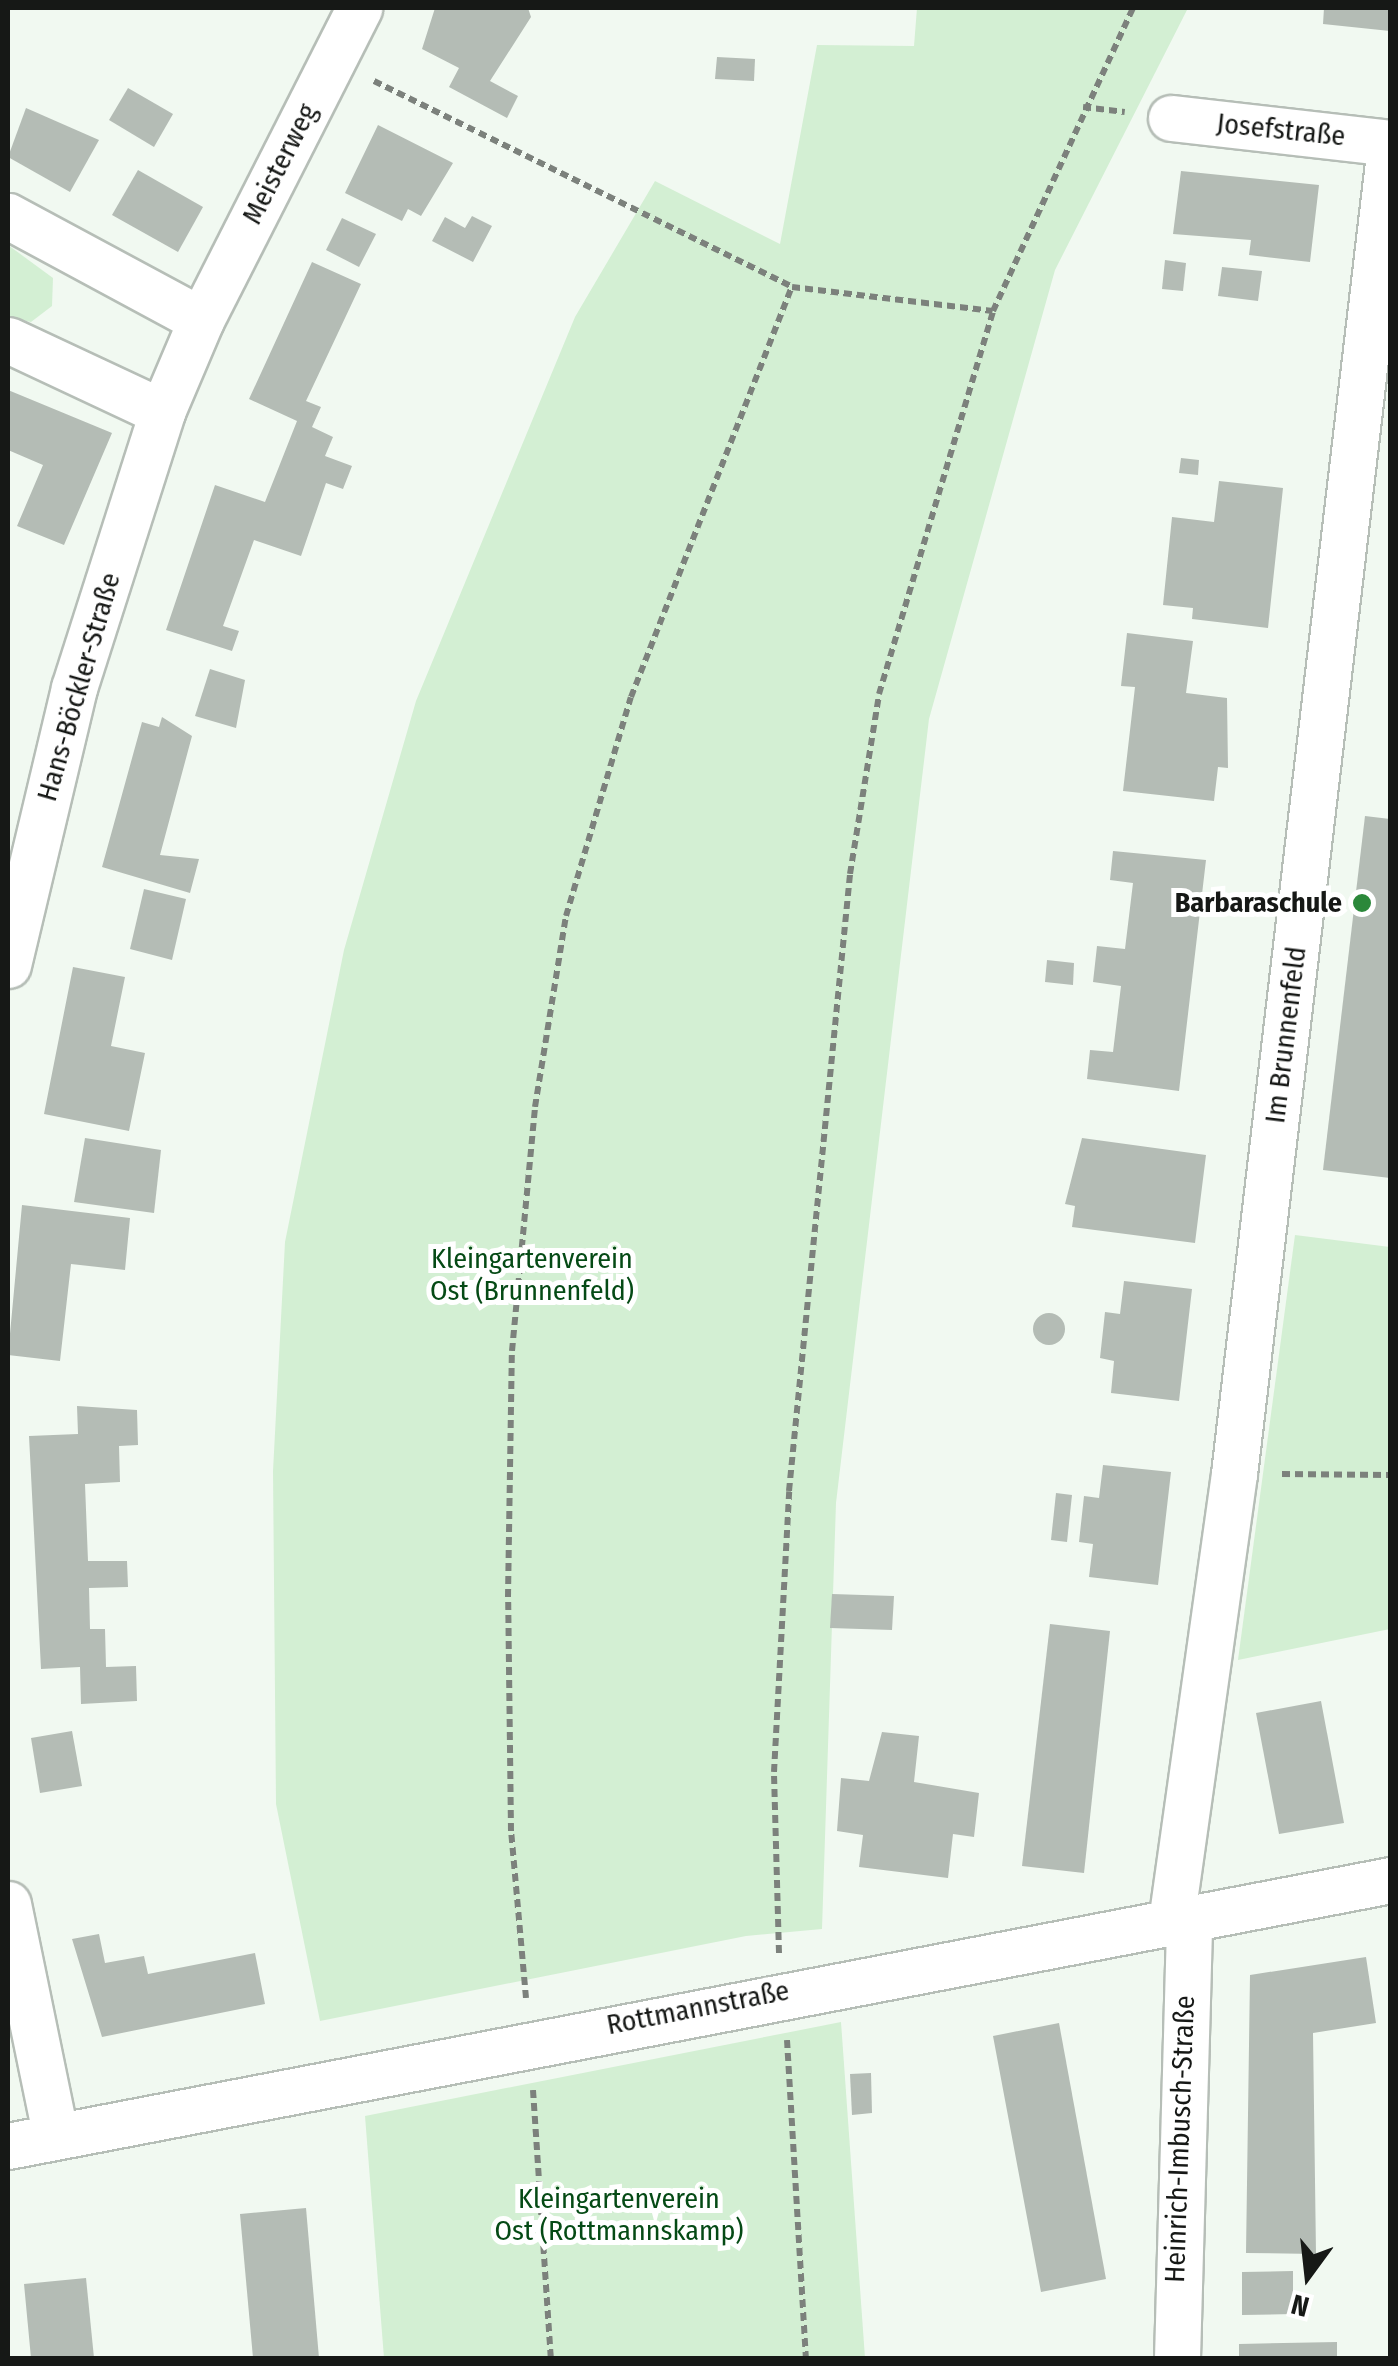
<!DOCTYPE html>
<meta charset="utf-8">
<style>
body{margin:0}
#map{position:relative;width:1398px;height:2366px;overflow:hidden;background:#f1f9f1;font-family:"Fira Sans Condensed",sans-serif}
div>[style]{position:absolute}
.green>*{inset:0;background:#d3efd3}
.building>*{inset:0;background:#b4bcb5}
.round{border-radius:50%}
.path>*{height:6px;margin-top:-3px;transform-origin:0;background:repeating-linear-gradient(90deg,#7c817c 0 8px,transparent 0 13px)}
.roads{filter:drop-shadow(2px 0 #b6beb7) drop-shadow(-2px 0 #b6beb7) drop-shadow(0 2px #b6beb7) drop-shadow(0 -2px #b6beb7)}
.minor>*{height:45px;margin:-22.5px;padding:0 22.5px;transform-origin:22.5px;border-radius:22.5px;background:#fff}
.dots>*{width:28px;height:28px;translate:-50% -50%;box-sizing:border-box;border:5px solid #fff;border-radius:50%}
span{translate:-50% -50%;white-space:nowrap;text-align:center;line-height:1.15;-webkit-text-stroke:10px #fff;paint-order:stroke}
.street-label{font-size:28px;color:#161816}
.poi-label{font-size:28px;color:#161816;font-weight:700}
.right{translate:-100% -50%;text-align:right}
.park-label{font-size:28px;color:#054a15}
.frame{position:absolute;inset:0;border:10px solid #161816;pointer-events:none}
.north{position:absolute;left:1258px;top:2226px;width:100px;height:100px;-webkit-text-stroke:8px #fff;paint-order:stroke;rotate:195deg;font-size:28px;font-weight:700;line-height:40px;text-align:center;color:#161816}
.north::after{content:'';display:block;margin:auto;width:35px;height:45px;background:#161816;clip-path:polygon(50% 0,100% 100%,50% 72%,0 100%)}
</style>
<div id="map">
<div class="green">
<div style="clip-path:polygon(917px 8px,1188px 8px,1055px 270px,929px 719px,836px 1503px,822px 1929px,746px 1936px,320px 2021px,276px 1804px,273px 1471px,285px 1242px,344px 950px,416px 701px,575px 317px,655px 181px,780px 244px,817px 45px,914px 46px)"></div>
<div style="clip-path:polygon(8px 245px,53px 278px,52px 306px,31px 322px,8px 317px)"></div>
<div style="clip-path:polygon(1295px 1235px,1390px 1247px,1390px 1629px,1238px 1660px)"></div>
<div style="clip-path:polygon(841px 2022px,865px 2358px,384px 2358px,365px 2116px)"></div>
</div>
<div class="building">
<div style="clip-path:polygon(435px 8px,528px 8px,531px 17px,490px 81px,518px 96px,507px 118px,449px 87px,459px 68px,422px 49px)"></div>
<div style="clip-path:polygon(1324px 8px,1390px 8px,1390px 31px,1323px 24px)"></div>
<div style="clip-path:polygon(717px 57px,755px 59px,754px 81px,715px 79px)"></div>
<div style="clip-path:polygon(128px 88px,173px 114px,154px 147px,109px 120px)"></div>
<div style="clip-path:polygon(26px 108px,99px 140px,70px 192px,8px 157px)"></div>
<div style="clip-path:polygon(378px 125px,453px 163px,421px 216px,408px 209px,402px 221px,345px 193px)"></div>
<div style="clip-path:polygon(138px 170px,203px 207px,178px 252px,112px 215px)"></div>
<div style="clip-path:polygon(1181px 171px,1319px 185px,1310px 262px,1249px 255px,1251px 240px,1173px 234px)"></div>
<div style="clip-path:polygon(472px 216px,492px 226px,473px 262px,432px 241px,445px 217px,465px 228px)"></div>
<div style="clip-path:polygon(342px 218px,376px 234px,359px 267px,326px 250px)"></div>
<div style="clip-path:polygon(1165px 260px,1186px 263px,1183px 291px,1162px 289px)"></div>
<div style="clip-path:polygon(312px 262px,361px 284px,306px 401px,321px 407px,312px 427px,333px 437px,325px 456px,352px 466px,343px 489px,326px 483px,301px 556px,254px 540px,223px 626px,239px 631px,232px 651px,166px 630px,215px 485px,265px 502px,297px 421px,249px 399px)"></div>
<div style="clip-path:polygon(1222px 267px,1262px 271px,1258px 301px,1218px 296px)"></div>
<div style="clip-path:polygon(8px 390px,112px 433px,64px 545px,17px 526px,43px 465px,8px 450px)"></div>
<div style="clip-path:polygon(1181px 458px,1199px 460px,1198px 475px,1179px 473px)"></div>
<div style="clip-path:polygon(1219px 481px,1283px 488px,1268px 628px,1192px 619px,1193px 608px,1163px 605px,1172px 517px,1214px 522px)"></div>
<div style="clip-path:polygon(1127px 633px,1193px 641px,1186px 693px,1227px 698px,1228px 768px,1218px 767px,1214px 801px,1123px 791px,1135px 687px,1121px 686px)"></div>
<div style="clip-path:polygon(210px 669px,245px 680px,236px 728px,195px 716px)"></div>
<div style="clip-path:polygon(162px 717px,192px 736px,160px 855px,199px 859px,190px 893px,102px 867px,142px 722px,159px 727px)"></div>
<div style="clip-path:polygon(1365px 816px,1390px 819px,1390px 1178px,1323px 1170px)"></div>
<div style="clip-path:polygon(1113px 851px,1206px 860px,1179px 1091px,1087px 1079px,1090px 1050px,1113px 1052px,1121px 986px,1093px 982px,1097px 946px,1125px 949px,1133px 883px,1110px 880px)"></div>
<div style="clip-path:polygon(144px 889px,186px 899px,172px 960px,130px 949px)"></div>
<div style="clip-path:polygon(1047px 960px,1074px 963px,1073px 985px,1045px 982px)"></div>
<div style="clip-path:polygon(73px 967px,125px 977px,111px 1046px,145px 1053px,129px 1131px,44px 1114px)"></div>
<div style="clip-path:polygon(85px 1138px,161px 1150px,154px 1213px,74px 1202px)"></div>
<div style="clip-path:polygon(1082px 1138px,1206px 1155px,1195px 1243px,1072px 1227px,1075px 1206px,1065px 1204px)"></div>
<div style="clip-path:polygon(22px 1205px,130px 1218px,125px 1270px,71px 1264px,60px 1361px,8px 1355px)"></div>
<div style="clip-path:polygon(1124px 1281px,1192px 1289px,1179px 1401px,1111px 1393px,1114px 1361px,1100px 1358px,1105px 1312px,1120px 1314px)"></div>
<div class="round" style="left:1033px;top:1313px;width:32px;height:32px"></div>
<div style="clip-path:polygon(77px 1406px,137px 1410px,138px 1445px,119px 1446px,120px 1482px,85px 1484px,88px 1561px,127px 1561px,128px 1587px,89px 1588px,90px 1629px,105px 1629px,106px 1667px,136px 1666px,137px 1701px,81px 1704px,80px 1667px,41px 1669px,29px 1436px,78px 1434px)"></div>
<div style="clip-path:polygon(1103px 1465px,1171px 1472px,1158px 1585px,1089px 1577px,1093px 1544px,1079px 1542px,1084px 1496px,1099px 1498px)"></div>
<div style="clip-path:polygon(1056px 1493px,1072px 1495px,1067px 1542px,1051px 1540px)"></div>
<div style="clip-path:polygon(832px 1594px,894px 1596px,892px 1630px,830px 1628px)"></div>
<div style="clip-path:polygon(1050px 1624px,1110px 1631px,1084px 1873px,1022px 1866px)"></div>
<div style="clip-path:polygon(1321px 1701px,1344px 1823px,1279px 1834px,1256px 1713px)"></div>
<div style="clip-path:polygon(72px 1731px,82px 1786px,40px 1793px,31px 1738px)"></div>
<div style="clip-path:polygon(882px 1732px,919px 1736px,914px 1782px,979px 1793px,974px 1837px,953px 1834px,948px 1878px,859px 1867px,863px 1835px,837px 1831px,841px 1778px,869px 1781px)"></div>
<div style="clip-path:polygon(99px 1934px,105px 1963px,144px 1956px,148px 1974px,255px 1953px,265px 2004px,102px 2037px,72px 1939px)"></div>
<div style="clip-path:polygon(1366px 1957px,1376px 2023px,1313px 2033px,1316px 2254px,1246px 2253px,1250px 1975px)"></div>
<div style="clip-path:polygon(1059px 2023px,1106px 2279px,1041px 2292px,993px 2036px)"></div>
<div style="clip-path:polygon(871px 2073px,872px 2113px,852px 2115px,850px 2074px)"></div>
<div style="clip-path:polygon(306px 2208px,319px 2358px,253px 2358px,240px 2214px)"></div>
<div style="clip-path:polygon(1293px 2271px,1293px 2314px,1242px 2315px,1242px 2272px)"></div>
<div style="clip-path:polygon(86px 2278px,94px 2358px,31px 2358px,24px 2284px)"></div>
<div style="clip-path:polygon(1337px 2342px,1337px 2358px,1239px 2358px,1239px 2344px)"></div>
</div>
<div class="path">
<div style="left:374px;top:81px;width:466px;rotate:26.2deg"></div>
<div style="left:792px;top:287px;width:202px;rotate:6.8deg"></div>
<div style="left:1083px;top:107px;width:42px;rotate:6.8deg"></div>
<div style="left:1282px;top:1474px;width:108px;rotate:0.5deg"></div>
<div style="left:779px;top:1953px;width:181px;rotate:-91.6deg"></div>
<div style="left:774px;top:1772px;width:281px;rotate:-86.9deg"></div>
<div style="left:789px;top:1491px;width:620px;rotate:-84.35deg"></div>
<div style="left:850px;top:874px;width:182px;rotate:-80.8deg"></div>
<div style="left:879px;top:694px;width:400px;rotate:-73.4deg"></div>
<div style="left:993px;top:311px;width:334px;rotate:-65.2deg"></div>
<div style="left:526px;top:1998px;width:168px;rotate:-95.1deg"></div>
<div style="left:511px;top:1831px;width:234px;rotate:-90.7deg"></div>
<div style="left:508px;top:1597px;width:246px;rotate:-89.1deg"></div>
<div style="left:512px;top:1351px;width:245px;rotate:-84.6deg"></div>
<div style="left:535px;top:1107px;width:193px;rotate:-80.8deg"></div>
<div style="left:566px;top:916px;width:228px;rotate:-73.5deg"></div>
<div style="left:631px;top:697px;width:440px;rotate:-68.6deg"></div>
<div style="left:787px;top:2040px;width:319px;rotate:86.6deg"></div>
<div style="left:533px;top:2090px;width:269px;rotate:86.2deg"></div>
</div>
<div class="roads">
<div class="minor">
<div style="left:1171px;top:118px;width:220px;rotate:6.5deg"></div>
<div style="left:8px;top:216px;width:219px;rotate:28.3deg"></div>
<div style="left:201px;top:320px;width:100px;rotate:113deg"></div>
<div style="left:162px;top:412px;width:170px;rotate:-154.9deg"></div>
<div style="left:201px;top:320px;width:350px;rotate:-63.1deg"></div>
<div style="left:8px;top:965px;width:285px;rotate:-76.6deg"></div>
<div style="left:74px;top:688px;width:290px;rotate:-72.3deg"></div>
<div style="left:8px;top:1904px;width:233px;rotate:78.4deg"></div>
<div style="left:1171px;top:1922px;width:452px;rotate:-82deg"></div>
<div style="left:1234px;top:1474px;width:1337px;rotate:-83.3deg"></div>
<div style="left:8px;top:2146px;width:1407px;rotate:-10.89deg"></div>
<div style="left:1177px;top:2358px;width:439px;rotate:-88.4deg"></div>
</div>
</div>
<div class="dots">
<div style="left:1362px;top:903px;background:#2b883a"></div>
</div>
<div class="street-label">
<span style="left:1281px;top:130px;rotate:6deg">Josefstraße</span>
<span style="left:280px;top:164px;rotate:-63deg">Meisterweg</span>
<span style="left:79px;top:687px;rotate:-74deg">Hans-Böckler-Straße</span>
<span style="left:1286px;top:1035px;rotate:-83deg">Im Brunnenfeld</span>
<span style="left:698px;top:2008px;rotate:-11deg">Rottmannstraße</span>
<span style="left:1180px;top:2139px;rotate:-88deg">Heinrich-Imbusch-Straße</span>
</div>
<div class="poi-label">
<span class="right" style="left:1342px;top:903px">Barbaraschule</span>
</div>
<div class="park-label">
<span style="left:532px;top:1275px">Kleingartenverein<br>Ost (Brunnenfeld)</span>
<span style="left:619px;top:2215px">Kleingartenverein<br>Ost (Rottmannskamp)</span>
</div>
<div class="frame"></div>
<div class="north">N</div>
</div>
